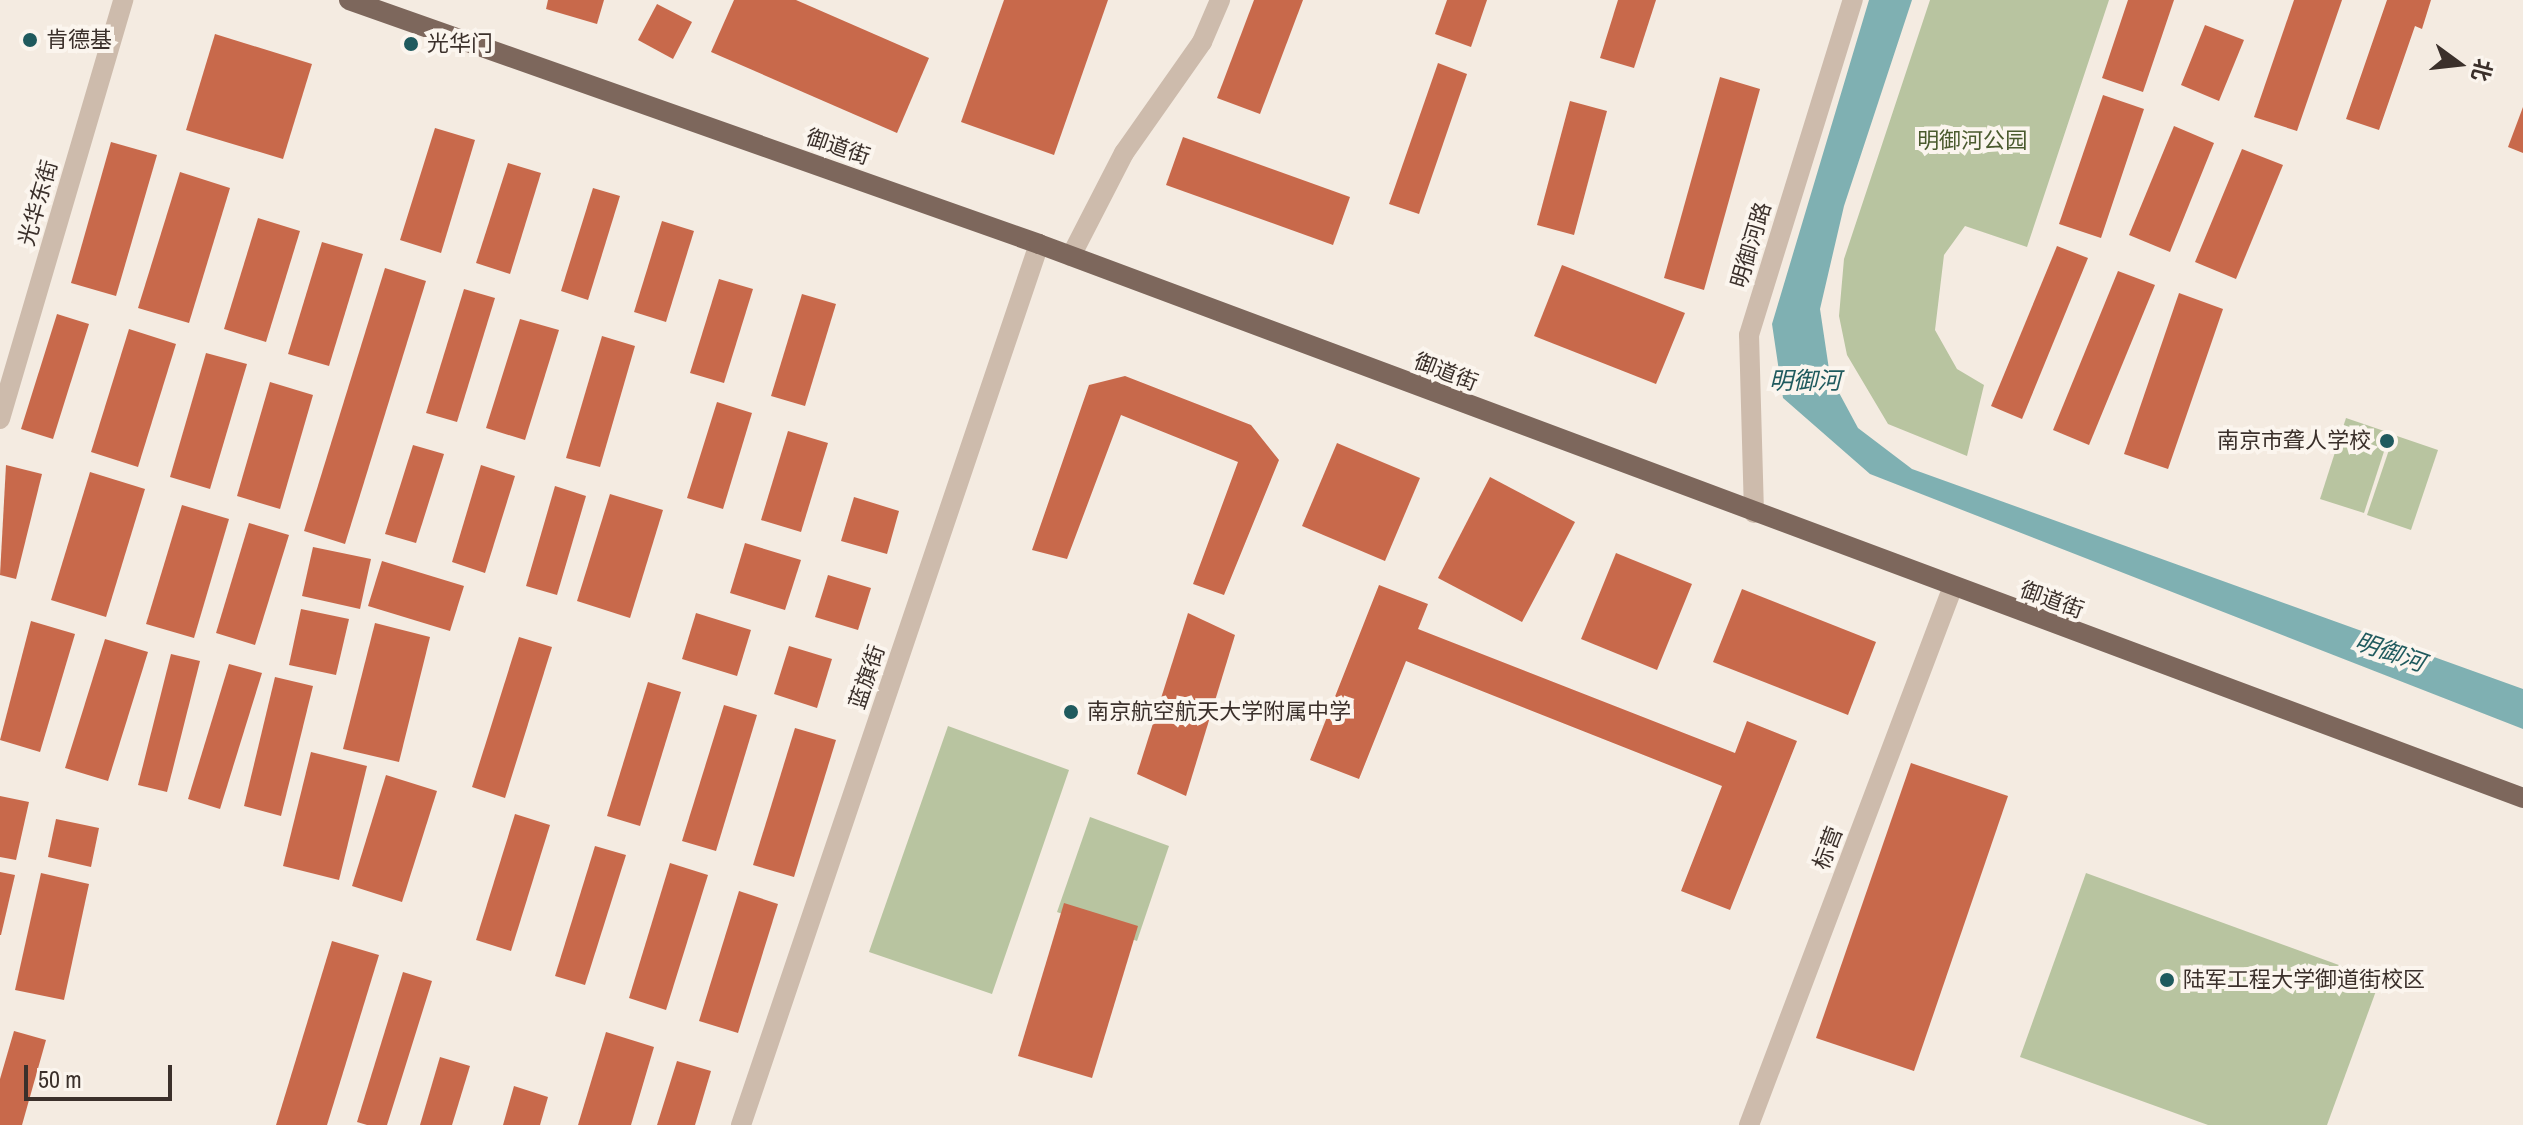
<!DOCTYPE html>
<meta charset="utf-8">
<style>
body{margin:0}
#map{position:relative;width:2523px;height:1125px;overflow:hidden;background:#f4ebe1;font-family:"Archivo Narrow","Noto Sans SC",sans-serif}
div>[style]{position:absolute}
.green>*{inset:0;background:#b8c4a0}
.water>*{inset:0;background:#7fb0b2}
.building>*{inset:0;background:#c8694b}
.minor>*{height:20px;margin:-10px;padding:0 10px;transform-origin:10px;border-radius:10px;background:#cdbbac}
.major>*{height:20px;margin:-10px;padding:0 10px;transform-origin:10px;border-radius:10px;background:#7d675c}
.dots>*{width:22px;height:22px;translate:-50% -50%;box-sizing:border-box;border:4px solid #fbf5ee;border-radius:50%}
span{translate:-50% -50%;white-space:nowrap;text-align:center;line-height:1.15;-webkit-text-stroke:8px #fbf5ee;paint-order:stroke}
.poi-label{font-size:22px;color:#3b302b}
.left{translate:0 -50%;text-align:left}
.right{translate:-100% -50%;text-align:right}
.park-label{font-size:22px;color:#4a5a2e}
.street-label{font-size:22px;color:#3b302b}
.water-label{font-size:24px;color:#1f5a5e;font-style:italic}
.north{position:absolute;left:2419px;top:24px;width:80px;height:80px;-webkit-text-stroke:6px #fbf5ee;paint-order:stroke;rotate:105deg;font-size:22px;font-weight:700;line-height:32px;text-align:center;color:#3b302b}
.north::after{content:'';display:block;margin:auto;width:28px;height:36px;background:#3b302b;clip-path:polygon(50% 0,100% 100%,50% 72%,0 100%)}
.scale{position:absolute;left:24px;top:1065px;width:148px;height:36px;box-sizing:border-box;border:4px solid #3b302b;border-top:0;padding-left:10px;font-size:24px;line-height:28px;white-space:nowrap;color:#3b302b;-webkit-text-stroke:6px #fbf5ee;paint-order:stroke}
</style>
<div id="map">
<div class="green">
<div style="clip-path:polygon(1930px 0,2109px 0,2027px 247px,1965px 226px,1944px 255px,1935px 330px,1957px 369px,1984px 385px,1967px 456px,1888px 424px,1847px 355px,1839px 316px,1844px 259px)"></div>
<div style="clip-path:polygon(2346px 418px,2390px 433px,2364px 513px,2320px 499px)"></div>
<div style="clip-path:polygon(2394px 435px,2438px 450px,2411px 530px,2367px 515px)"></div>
<div style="clip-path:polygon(948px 726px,1069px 770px,992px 994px,869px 952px)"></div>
<div style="clip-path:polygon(1090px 817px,1169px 846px,1137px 941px,1057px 912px)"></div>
<div style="clip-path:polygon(2086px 873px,2380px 980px,2327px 1125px,2208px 1125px,2020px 1057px)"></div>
</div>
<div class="water">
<div style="clip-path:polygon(1869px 0,1912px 0,1844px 206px,1820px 309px,1830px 376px,1858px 428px,1912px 469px,2523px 689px,2523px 729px,1870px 474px,1783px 398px,1772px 324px)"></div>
</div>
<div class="building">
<div style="clip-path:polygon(548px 0,604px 0,597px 24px,546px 9px)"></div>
<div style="clip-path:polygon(734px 0,796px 0,929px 58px,897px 133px,711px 52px)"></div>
<div style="clip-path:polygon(1004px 0,1108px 0,1054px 155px,961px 122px)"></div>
<div style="clip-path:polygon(1254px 0,1303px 0,1260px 114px,1217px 98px)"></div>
<div style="clip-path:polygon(1447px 0,1487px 0,1471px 47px,1435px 34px)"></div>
<div style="clip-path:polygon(1618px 0,1656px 0,1634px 68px,1600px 58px)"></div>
<div style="clip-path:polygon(2128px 0,2174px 0,2143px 92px,2102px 78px)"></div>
<div style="clip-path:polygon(2294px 0,2342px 0,2297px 131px,2254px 117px)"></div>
<div style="clip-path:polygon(2387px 0,2431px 0,2422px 29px,2415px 26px,2379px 130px,2346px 119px)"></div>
<div style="clip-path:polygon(657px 4px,692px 22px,673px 59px,638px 40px)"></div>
<div style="clip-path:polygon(2205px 25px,2244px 40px,2219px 101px,2181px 85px)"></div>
<div style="clip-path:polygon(215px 34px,312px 64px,283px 159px,186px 130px)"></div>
<div style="clip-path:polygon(1438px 63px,1467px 74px,1419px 214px,1389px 204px)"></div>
<div style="clip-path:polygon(1720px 77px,1760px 89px,1704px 290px,1664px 278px)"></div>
<div style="clip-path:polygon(2103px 95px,2144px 109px,2101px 238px,2059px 224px)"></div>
<div style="clip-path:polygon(1570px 101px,1607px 111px,1574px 235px,1537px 225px)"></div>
<div style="clip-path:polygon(2523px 107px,2523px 153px,2508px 147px)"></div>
<div style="clip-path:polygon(2174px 126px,2214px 143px,2170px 252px,2129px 235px)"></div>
<div style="clip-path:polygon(435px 128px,475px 140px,441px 253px,400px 240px)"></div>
<div style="clip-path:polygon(1183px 137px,1350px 197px,1333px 245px,1166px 185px)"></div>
<div style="clip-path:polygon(111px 142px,157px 155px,116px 296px,71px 283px)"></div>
<div style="clip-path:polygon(2242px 149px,2283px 165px,2236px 279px,2195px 262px)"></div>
<div style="clip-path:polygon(508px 163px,541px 173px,510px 274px,476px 263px)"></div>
<div style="clip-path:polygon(180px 172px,230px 188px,189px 323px,138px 308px)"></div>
<div style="clip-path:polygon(593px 188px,620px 196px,588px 300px,561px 291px)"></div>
<div style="clip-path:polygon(258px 218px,300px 231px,266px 342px,224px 329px)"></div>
<div style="clip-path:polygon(662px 221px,694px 231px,666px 322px,634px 312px)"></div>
<div style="clip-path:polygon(322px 242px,363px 254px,329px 366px,288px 354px)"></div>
<div style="clip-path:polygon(2057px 246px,2088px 258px,2022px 419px,1991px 406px)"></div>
<div style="clip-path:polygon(1562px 265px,1685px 313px,1656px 384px,1534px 336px)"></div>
<div style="clip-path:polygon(385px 268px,426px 281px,345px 544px,304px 531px)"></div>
<div style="clip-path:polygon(2118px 271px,2155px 285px,2089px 445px,2053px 430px)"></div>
<div style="clip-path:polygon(719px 279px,753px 289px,724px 383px,690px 373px)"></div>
<div style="clip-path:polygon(464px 289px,495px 298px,457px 422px,426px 413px)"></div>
<div style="clip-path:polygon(2179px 293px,2223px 309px,2168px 469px,2124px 454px)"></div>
<div style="clip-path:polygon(802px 294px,836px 304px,805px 406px,771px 396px)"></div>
<div style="clip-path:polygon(57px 314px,89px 324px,53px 439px,21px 429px)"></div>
<div style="clip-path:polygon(520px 319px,559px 330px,525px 440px,486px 428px)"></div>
<div style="clip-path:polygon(129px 329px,176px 344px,138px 467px,91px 452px)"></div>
<div style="clip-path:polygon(602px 336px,635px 346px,600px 467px,566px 458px)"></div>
<div style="clip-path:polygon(206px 353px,247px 364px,210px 489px,170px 477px)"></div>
<div style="clip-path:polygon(1125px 376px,1251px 425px,1279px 460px,1224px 595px,1193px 584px,1238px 462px,1121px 415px,1067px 559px,1032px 550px,1089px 385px)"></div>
<div style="clip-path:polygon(270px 382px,313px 395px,280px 509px,237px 496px)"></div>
<div style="clip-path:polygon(717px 402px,752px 413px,723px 509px,687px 498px)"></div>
<div style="clip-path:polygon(788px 431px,828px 443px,801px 532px,761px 520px)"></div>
<div style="clip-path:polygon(1337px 443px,1420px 478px,1385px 561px,1302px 526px)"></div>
<div style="clip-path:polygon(413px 445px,444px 454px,416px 543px,385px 534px)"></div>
<div style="clip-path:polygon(6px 465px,42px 474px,16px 579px,0 575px)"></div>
<div style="clip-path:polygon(481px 465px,515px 476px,485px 573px,452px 562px)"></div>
<div style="clip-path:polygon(90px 472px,145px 489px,106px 617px,51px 600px)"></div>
<div style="clip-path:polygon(1490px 477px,1575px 522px,1522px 622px,1438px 578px)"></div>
<div style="clip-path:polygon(555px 486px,586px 496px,557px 595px,526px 586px)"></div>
<div style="clip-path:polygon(610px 494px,663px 510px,630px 618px,577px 601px)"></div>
<div style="clip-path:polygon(854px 497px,899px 511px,887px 554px,841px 541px)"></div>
<div style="clip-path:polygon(182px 505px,229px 519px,194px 638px,146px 624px)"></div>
<div style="clip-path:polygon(249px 523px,289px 535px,255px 645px,216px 633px)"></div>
<div style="clip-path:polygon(745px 543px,801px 560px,785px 610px,730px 593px)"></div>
<div style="clip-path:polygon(313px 547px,371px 559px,360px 609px,302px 596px)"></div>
<div style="clip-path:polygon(1616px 553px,1692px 584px,1657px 670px,1581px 639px)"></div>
<div style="clip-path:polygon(382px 561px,464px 586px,450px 631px,368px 606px)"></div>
<div style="clip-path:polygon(828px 575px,871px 588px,858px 630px,815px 617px)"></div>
<div style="clip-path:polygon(1379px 585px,1428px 604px,1418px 629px,1735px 753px,1747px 721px,1797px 741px,1730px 910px,1681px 891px,1722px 786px,1406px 661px,1359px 779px,1310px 760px)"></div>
<div style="clip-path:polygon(1742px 589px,1876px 642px,1848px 715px,1713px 662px)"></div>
<div style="clip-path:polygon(301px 609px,349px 619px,336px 675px,289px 665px)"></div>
<div style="clip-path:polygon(696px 613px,751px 630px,737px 676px,682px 659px)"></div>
<div style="clip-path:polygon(1188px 613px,1235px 635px,1186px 796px,1137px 774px)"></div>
<div style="clip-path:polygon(31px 621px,75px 634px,40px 752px,0 740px)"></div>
<div style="clip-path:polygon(375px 623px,430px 637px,399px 762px,343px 749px)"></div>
<div style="clip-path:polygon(519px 637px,552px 647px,505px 798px,472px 787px)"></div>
<div style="clip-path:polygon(105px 639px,148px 652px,108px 781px,65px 768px)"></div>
<div style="clip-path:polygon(789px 646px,832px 659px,817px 708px,774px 694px)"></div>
<div style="clip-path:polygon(171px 654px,200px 661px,167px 792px,138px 785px)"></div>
<div style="clip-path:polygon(229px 664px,262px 673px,220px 809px,188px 799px)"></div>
<div style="clip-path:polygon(275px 677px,313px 686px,281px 816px,244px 806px)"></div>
<div style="clip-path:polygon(648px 682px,681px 692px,640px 826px,607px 816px)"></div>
<div style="clip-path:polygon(724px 705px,757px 715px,716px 851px,682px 841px)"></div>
<div style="clip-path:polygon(795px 728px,836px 740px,794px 877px,753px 865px)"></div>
<div style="clip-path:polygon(311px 752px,367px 766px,339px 880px,283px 866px)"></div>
<div style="clip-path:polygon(1911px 763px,2008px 796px,1914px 1071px,1816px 1038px)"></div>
<div style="clip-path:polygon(386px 775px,437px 791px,402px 902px,352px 886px)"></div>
<div style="clip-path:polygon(0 796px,29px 802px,16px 860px,0 857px)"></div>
<div style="clip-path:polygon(515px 814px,550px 825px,511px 951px,476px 940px)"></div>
<div style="clip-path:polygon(56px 819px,99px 828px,91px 867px,48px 857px)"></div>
<div style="clip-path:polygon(595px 846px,626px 855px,585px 985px,555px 976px)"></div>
<div style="clip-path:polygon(670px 863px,708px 875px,666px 1010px,629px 998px)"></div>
<div style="clip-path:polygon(0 872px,15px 875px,1px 935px,0 935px)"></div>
<div style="clip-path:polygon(41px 873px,89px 884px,64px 1000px,15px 990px)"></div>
<div style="clip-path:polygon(739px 891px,778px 904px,738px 1033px,699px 1021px)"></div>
<div style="clip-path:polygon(1064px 903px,1138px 926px,1092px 1078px,1018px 1056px)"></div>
<div style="clip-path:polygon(332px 941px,379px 955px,327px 1125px,276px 1125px)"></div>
<div style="clip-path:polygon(403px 972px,432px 981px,387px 1125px,367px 1125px,357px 1122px)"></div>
<div style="clip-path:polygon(14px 1031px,46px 1040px,22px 1125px,0 1125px,0 1079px)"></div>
<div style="clip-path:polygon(606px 1032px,654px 1047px,631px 1125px,578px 1125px)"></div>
<div style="clip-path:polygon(440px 1057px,470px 1066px,452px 1125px,420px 1125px)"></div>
<div style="clip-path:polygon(677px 1061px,711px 1071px,695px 1125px,657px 1125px)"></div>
<div style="clip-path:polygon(514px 1086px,548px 1097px,540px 1125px,503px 1125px)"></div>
</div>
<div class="minor">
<div style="left:1071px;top:256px;width:116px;rotate:-62.8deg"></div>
<div style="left:1124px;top:153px;width:136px;rotate:-54.9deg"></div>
<div style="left:1202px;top:42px;width:46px;rotate:-66.8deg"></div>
<div style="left:0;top:419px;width:437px;rotate:-73.6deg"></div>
<div style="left:1754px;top:513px;width:178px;rotate:-91.6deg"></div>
<div style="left:1749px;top:335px;width:351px;rotate:-72.8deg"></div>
<div style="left:741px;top:1125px;width:930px;rotate:-71.31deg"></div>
<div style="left:1749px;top:1125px;width:573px;rotate:-69.26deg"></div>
</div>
<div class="major">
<div style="left:349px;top:0;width:732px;rotate:19.47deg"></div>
<div style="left:1039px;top:244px;width:1584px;rotate:20.47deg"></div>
</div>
<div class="dots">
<div style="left:30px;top:40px;background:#1f5a5e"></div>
<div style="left:411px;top:44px;background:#1f5a5e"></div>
<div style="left:2387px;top:441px;background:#1f5a5e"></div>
<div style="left:1071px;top:712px;background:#1f5a5e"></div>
<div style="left:2167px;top:980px;background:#1f5a5e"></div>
</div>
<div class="poi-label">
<span class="left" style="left:46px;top:40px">肯德基</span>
<span class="left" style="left:427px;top:44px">光华门</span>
<span class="right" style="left:2371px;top:441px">南京市聋人学校</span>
<span class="left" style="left:1087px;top:712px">南京航空航天大学附属中学</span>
<span class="left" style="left:2183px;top:980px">陆军工程大学御道街校区</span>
</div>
<div class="park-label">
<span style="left:1972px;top:141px">明御河公园</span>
</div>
<div class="street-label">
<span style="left:838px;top:147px;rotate:19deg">御道街</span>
<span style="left:38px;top:203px;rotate:-74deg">光华东街</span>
<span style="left:1751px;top:245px;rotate:-73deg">明御河路</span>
<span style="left:1446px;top:372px;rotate:21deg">御道街</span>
<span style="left:2052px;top:600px;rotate:20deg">御道街</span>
<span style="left:867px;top:677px;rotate:-71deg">蓝旗街</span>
<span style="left:1828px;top:848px;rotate:-69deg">标营</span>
</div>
<div class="water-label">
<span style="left:1805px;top:381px">明御河</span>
<span style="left:2390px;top:652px;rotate:19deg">明御河</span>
</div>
<div class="north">北</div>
<div class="scale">50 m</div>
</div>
